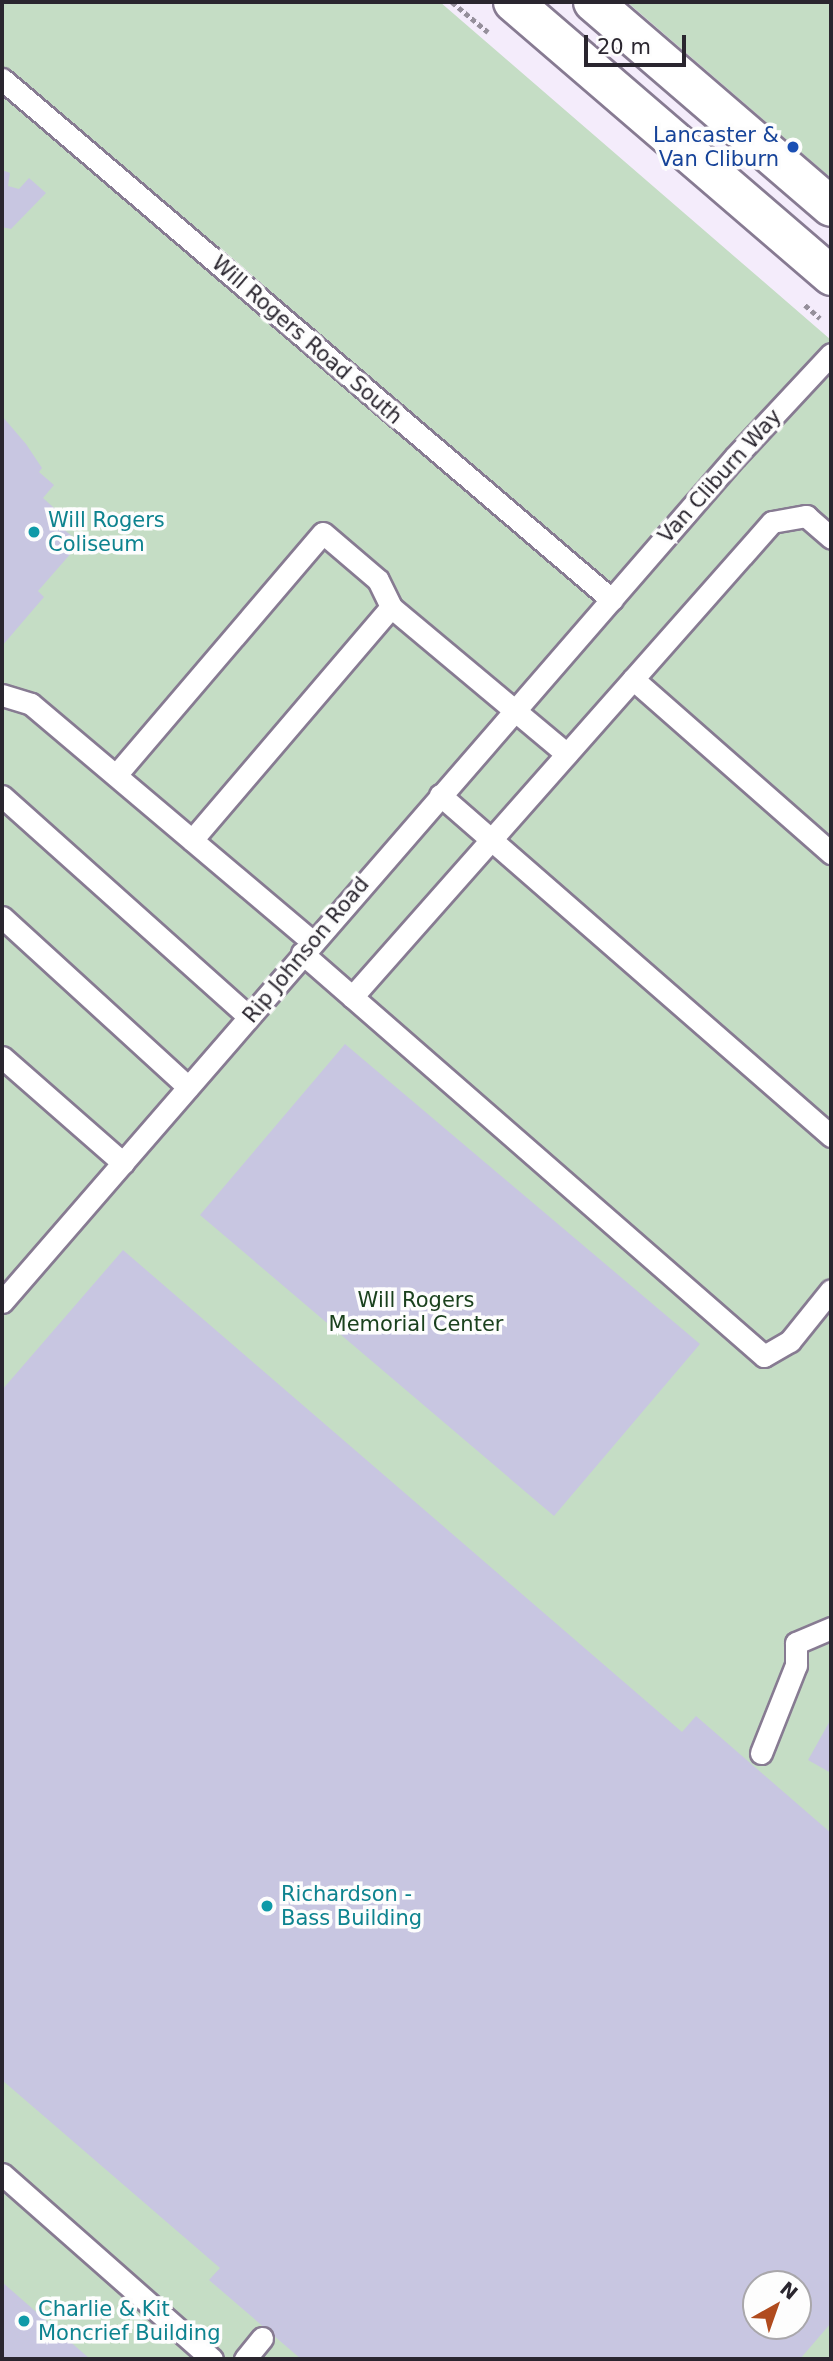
<!DOCTYPE html>
<style>
body{margin:0}
#map{position:relative;width:833px;height:2361px;overflow:hidden;background:#f4ecfb;font-family:"DejaVu Sans",sans-serif}
div>[style]{position:absolute}
.green>*{inset:0;background:#c5ddc5}
.building>*{inset:0;background:#c8c6e1}
.path>*{height:4.5px;margin-top:-2.25px;transform-origin:0;background:repeating-linear-gradient(90deg,#958f9b 0 5px,transparent 0 8.5px)}
.roads{filter:drop-shadow(2px 0 #877b92) drop-shadow(-2px 0 #877b92) drop-shadow(0 2px #877b92) drop-shadow(0 -2px #877b92)}
.lane>*{height:21px;margin:-10.5px;padding:0 10.5px;transform-origin:10.5px;border-radius:10.5px;background:#fff}
.secondary>*{height:38px;margin:-19px;padding:0 19px;transform-origin:19px;border-radius:19px;background:#fff}
.dots>*{width:19px;height:19px;translate:-50% -50%;box-sizing:border-box;border:4px solid #fdfdfd;border-radius:50%}
span{translate:-50% -50%;white-space:nowrap;text-align:center;line-height:1.15;-webkit-text-stroke:7px #fdfdfd;paint-order:stroke}
.transit-label{font-size:21px;color:#164399}
.right{translate:-100% -50%;text-align:right}
.street-label{font-size:21px;color:#2a262f}
.culture-label{font-size:21px;color:#0d838f}
.left{translate:0 -50%;text-align:left}
.park-label{font-size:21px;color:#1a411d}
.frame{position:absolute;inset:0;border:4px solid #2a262f;pointer-events:none}
.north{position:absolute;left:742px;top:2270px;width:70px;height:70px;box-sizing:border-box;background:#fdfdfd;border:2px solid #a9a7ab;border-radius:50%;rotate:40deg;font-size:19px;font-weight:700;line-height:28px;text-align:center;color:#2a262f}
.north::after{content:'';display:block;margin:auto;width:24px;height:32px;background:#b04b1e;clip-path:polygon(50% 0,100% 100%,50% 72%,0 100%)}
.scale{position:absolute;left:584px;top:35px;width:102px;height:32px;box-sizing:border-box;border:4px solid #2a262f;border-top:0;padding-left:9px;font-size:21px;line-height:24px;white-space:nowrap;color:#2a262f;-webkit-text-stroke:5px #fdfdfd;paint-order:stroke}
</style>
<div id="map">
<div class="green">
<div style="clip-path:polygon(evenodd,2px 2px,440px 2px,831px 340px,831px 2359px,2px 2359px,2px 2px,756px 2284px,798px 2284px,798px 2326px,756px 2326px,756px 2284px)"></div>
<div style="clip-path:polygon(627px 2px,831px 2px,831px 178px)"></div>
</div>
<div class="building">
<div style="clip-path:polygon(2px 170px,10px 173px,8px 186px,19px 189px,29px 178px,46px 193px,11px 229px,2px 227px)"></div>
<div style="clip-path:polygon(2px 416px,26px 444px,42px 468px,39px 472px,54px 485px,43px 498px,61px 514px,54px 521px,80px 543px,38px 591px,44px 597px,2px 646px)"></div>
<div style="clip-path:polygon(345px 1044px,700px 1344px,554px 1516px,200px 1215px)"></div>
<div style="clip-path:polygon(evenodd,123px 1250px,682px 1732px,696px 1716px,831px 1833px,831px 2323px,800px 2359px,301px 2359px,209px 2280px,220px 2268px,2px 2080px,2px 1390px,123px 1250px,756px 2284px,798px 2284px,798px 2326px,756px 2326px,756px 2284px)"></div>
<div style="clip-path:polygon(831px 1719px,831px 1773px,808px 1760px)"></div>
<div style="clip-path:polygon(2px 2282px,90px 2359px,2px 2359px)"></div>
</div>
<div class="path">
<div style="left:452px;top:2px;width:47px;rotate:39.8deg"></div>
<div style="left:805px;top:305px;width:20px;rotate:41deg"></div>
</div>
<div class="roads">
<div class="lane">
<div style="left:2px;top:79px;width:802px;rotate:40.5deg"></div>
<div style="left:633px;top:679px;width:264px;rotate:41.3deg"></div>
<div style="left:2px;top:695px;width:30px;rotate:17deg"></div>
<div style="left:31px;top:704px;width:367px;rotate:40.2deg"></div>
<div style="left:116px;top:775px;width:318px;rotate:-49.5deg"></div>
<div style="left:323px;top:533px;width:72px;rotate:40.5deg"></div>
<div style="left:378px;top:580px;width:30px;rotate:64deg"></div>
<div style="left:440px;top:795px;width:519px;rotate:41.09deg"></div>
<div style="left:2px;top:796px;width:331px;rotate:41.8deg"></div>
<div style="left:192px;top:840px;width:306px;rotate:-49.5deg"></div>
<div style="left:391px;top:607px;width:229px;rotate:39.9deg"></div>
<div style="left:2px;top:917px;width:252px;rotate:42.4deg"></div>
<div style="left:302px;top:953px;width:613px;rotate:41.1deg"></div>
<div style="left:764px;top:1356px;width:30px;rotate:-30deg"></div>
<div style="left:790px;top:1341px;width:65px;rotate:-51.2deg"></div>
<div style="left:352px;top:997px;width:634px;rotate:-48.52deg"></div>
<div style="left:772px;top:522px;width:35px;rotate:-10deg"></div>
<div style="left:806px;top:516px;width:33px;rotate:41deg"></div>
<div style="left:2px;top:1057px;width:161px;rotate:41.2deg"></div>
<div style="left:2px;top:1302px;width:1119px;rotate:-49.06deg"></div>
<div style="left:735px;top:457px;width:141px;rotate:-47deg"></div>
<div style="left:761px;top:1753px;width:95px;rotate:-68.3deg"></div>
<div style="left:796px;top:1665px;width:22px;rotate:-90deg"></div>
<div style="left:796px;top:1643px;width:38px;rotate:-23deg"></div>
<div style="left:2px;top:2174px;width:280px;rotate:41.4deg"></div>
<div style="left:245px;top:2359px;width:27px;rotate:-51deg"></div>
</div>
<div class="secondary">
<div style="left:513px;top:2px;width:420px;rotate:40.7deg"></div>
<div style="left:593px;top:2px;width:314px;rotate:40.7deg"></div>
</div>
</div>
<div class="dots">
<div style="left:793px;top:147px;background:#1a4fb4"></div>
<div style="left:34px;top:532px;background:#0f9aa8"></div>
<div style="left:267px;top:1906px;background:#0f9aa8"></div>
<div style="left:24px;top:2321px;background:#0f9aa8"></div>
</div>
<div class="transit-label">
<span class="right" style="left:779px;top:147px">Lancaster &amp;<br>Van Cliburn</span>
</div>
<div class="street-label">
<span style="left:307px;top:340px;rotate:41deg">Will Rogers Road South</span>
<span style="left:720px;top:476px;rotate:-48deg">Van Cliburn Way</span>
<span style="left:306px;top:950px;rotate:-50deg">Rip Johnson Road</span>
</div>
<div class="culture-label">
<span class="left" style="left:48px;top:532px">Will Rogers<br>Coliseum</span>
<span class="left" style="left:281px;top:1906px">Richardson -<br>Bass Building</span>
<span class="left" style="left:38px;top:2321px">Charlie &amp; Kit<br>Moncrief Building</span>
</div>
<div class="park-label">
<span style="left:416px;top:1312px">Will Rogers<br>Memorial Center</span>
</div>
<div class="frame"></div>
<div class="north">N</div>
<div class="scale">20 m</div>
</div>
